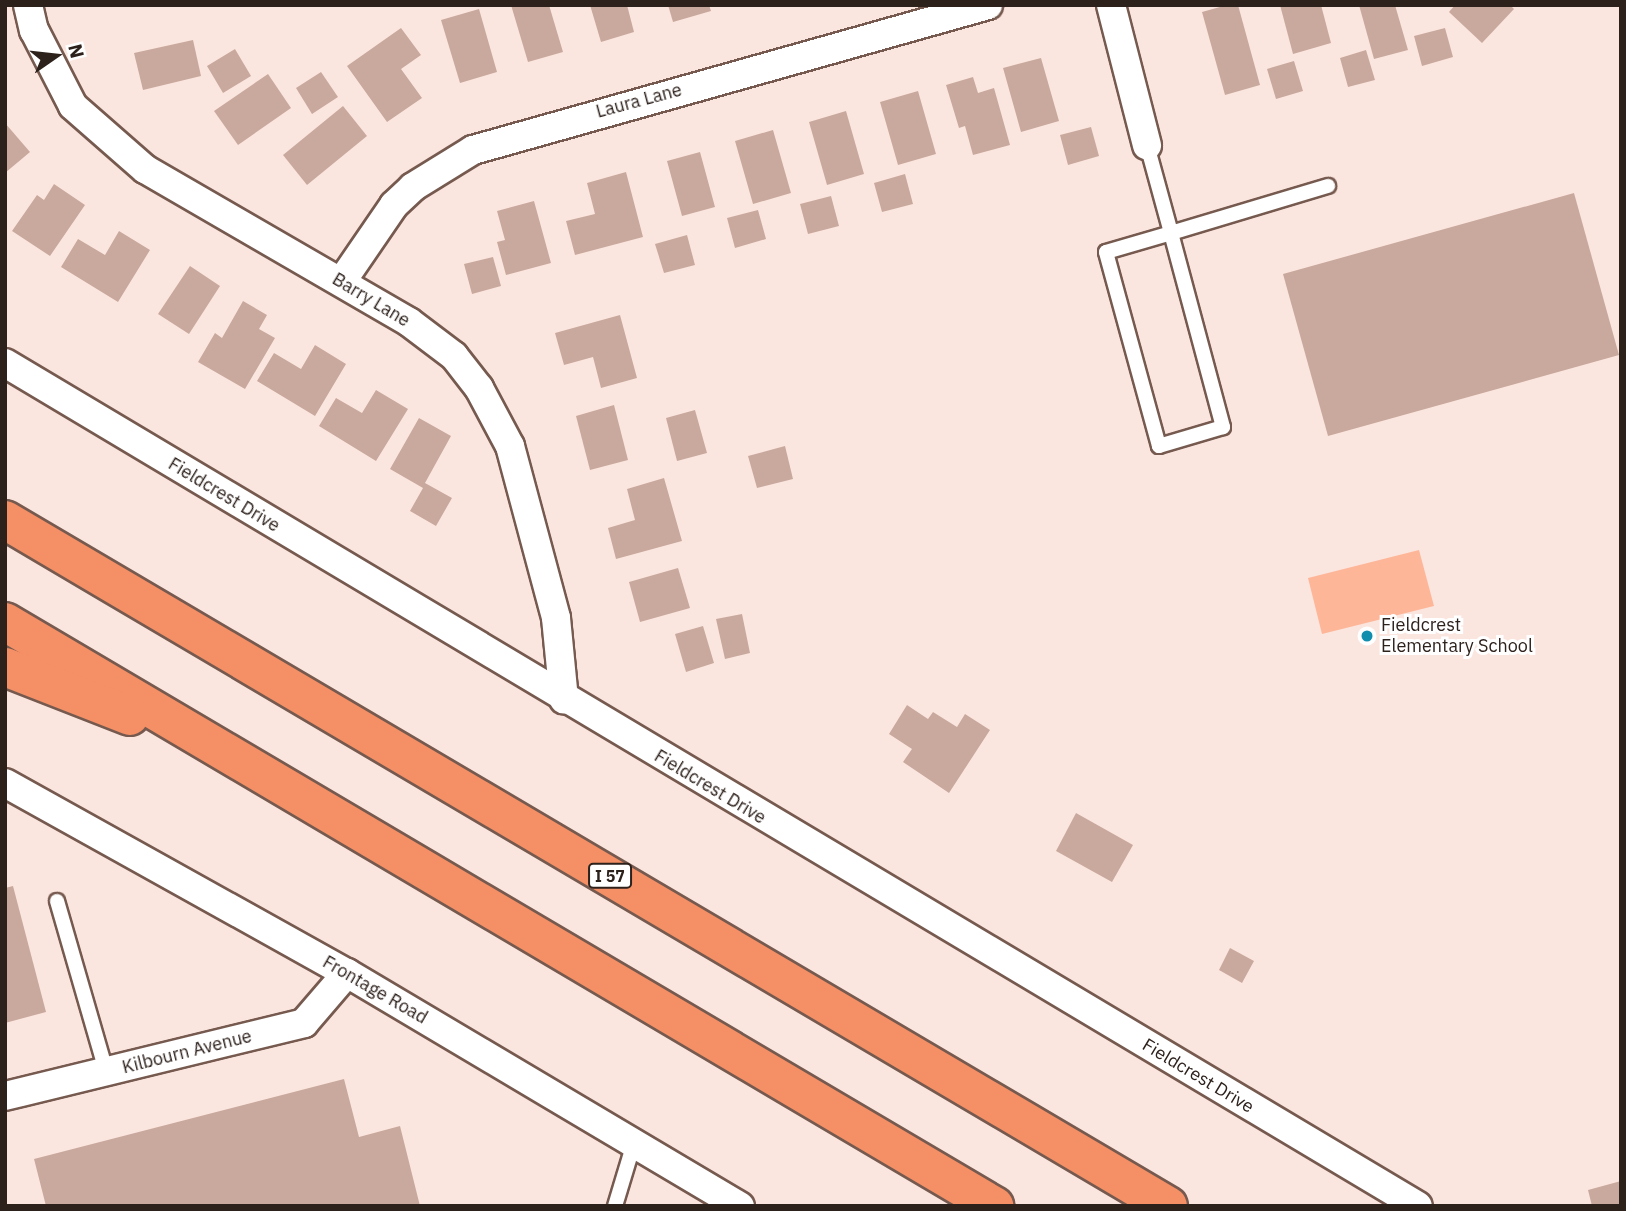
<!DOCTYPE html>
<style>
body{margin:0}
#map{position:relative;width:1626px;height:1211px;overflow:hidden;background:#fbe6df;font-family:"IBM Plex Sans",sans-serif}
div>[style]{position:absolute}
.green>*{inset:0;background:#feb699}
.building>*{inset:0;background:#c9a99d}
.roads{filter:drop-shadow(2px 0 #765a4f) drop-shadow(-2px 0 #765a4f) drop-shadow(0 2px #765a4f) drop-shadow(0 -2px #765a4f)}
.lane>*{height:14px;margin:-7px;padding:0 7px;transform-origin:7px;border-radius:7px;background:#fff}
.street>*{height:28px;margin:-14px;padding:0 14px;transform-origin:14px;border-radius:14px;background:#fff}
.highway>*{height:38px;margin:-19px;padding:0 19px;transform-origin:19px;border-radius:19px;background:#f58f65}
.dots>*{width:19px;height:19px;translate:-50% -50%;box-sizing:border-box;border:4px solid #fff;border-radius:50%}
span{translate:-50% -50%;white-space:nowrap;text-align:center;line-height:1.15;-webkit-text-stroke:6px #fff;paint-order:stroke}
.shield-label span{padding:2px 5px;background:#fff;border:2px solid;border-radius:5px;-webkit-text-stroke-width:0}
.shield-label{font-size:16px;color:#2d211c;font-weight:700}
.street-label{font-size:18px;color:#2d211c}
.poi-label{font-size:18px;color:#2d211c}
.left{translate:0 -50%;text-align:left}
.frame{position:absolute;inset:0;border:7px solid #2d211c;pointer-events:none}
.north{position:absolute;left:21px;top:21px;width:70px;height:70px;-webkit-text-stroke:5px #fff;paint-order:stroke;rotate:76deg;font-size:19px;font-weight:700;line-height:28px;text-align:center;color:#2d211c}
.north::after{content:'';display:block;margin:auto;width:24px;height:32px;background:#2d211c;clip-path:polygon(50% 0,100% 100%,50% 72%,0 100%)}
</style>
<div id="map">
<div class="green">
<div style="clip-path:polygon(1419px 550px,1434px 606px,1322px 634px,1308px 578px)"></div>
</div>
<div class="building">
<div style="clip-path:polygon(511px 5px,549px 5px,563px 52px,528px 62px)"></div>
<div style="clip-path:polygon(590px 5px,627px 5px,634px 32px,601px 42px)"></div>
<div style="clip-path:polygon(668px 5px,709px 5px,711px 11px,673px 22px)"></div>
<div style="clip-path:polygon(1227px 5px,1238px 5px,1260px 85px,1225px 95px,1202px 12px)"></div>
<div style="clip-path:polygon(1280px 5px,1321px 5px,1331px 43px,1293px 54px)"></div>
<div style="clip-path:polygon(1359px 5px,1395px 5px,1408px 50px,1374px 59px)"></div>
<div style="clip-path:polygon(1455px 5px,1510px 5px,1514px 9px,1482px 43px,1449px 12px)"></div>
<div style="clip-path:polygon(479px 9px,497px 72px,460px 83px,441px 20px)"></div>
<div style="clip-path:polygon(401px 28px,421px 55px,401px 69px,422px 98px,387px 122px,347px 66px)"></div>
<div style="clip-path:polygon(1445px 28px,1453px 57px,1422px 66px,1414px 36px)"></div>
<div style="clip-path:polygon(193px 40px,201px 76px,143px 90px,134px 53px)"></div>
<div style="clip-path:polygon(235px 49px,251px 76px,223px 93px,207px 66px)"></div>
<div style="clip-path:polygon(1366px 50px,1375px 80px,1348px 87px,1340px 58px)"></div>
<div style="clip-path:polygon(1041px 58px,1059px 121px,1021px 132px,1003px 68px)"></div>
<div style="clip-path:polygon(1294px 61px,1303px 91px,1276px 99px,1267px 69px)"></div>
<div style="clip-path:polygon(321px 72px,338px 97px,312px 114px,296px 88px)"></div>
<div style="clip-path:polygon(268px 74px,291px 108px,238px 145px,214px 111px)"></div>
<div style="clip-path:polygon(973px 77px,978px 93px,994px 88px,1010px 145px,973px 155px,965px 126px,959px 128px,946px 85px)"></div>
<div style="clip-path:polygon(918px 91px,936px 154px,898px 165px,880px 102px)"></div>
<div style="clip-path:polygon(343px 106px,367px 136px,307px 185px,283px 155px)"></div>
<div style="clip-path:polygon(846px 111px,864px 174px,827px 185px,809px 122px)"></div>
<div style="clip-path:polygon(5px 123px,30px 152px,5px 173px)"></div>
<div style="clip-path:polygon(1091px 127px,1099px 156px,1068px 165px,1060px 135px)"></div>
<div style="clip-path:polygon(773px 130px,791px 193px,753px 204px,735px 141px)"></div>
<div style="clip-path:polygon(700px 152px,715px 207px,682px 216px,667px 161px)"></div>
<div style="clip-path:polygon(626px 172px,643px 237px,575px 255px,566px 221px,595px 214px,587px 183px)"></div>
<div style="clip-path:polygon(905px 174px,913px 204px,882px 212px,874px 183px)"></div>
<div style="clip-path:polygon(54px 184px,85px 205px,50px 256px,12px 231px,37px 195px,44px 200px)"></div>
<div style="clip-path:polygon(1574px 193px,1619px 355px,1328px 436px,1283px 274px)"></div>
<div style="clip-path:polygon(831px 196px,839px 226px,808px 234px,800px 204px)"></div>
<div style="clip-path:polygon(534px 201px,551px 263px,506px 275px,497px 242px,505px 240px,497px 211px)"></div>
<div style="clip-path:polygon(758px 210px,766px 239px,735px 248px,727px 218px)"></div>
<div style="clip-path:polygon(119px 231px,150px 250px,118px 302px,61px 267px,78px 239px,105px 255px)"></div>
<div style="clip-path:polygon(687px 235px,695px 265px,664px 273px,655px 244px)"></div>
<div style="clip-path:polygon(493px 257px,501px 286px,472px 294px,464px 264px)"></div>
<div style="clip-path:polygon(190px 266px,220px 286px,189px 334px,158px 314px)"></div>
<div style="clip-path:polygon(243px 301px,267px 315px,259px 329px,275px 338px,245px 389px,198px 362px,215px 333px,222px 338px)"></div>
<div style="clip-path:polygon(620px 315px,637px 378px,601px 388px,593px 357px,564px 365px,555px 333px)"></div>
<div style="clip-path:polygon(315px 345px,346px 364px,315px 416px,257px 381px,274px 353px,301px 369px)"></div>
<div style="clip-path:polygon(376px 390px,408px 409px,376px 461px,319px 426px,336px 398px,362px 413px)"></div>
<div style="clip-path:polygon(614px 405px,628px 460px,590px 470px,576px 416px)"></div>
<div style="clip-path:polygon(695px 410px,707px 453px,677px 461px,666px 418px)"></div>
<div style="clip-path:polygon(419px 418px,451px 436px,425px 483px,452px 498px,436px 526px,410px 511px,423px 488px,390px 469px)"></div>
<div style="clip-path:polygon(785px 446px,793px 479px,757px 488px,748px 456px)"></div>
<div style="clip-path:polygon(664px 478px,682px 541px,616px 559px,608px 528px,635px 520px,627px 489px)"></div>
<div style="clip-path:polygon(678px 568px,690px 608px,640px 622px,629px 582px)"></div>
<div style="clip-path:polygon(742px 614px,750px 653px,725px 659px,716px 619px)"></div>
<div style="clip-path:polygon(703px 626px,714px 663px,686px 672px,675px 634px)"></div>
<div style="clip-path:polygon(907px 705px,928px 719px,933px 712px,957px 727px,965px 714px,990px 730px,949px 793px,903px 762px,912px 749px,889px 734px)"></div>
<div style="clip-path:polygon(1076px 813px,1133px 845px,1112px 882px,1056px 851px)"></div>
<div style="clip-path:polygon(13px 886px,46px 1012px,5px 1023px,5px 888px)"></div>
<div style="clip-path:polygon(1230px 948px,1254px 961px,1242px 983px,1219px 970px)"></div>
<div style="clip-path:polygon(344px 1079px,359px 1137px,400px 1126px,420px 1206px,46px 1206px,34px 1159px)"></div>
<div style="clip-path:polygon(1621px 1181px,1621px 1206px,1592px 1206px,1588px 1190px)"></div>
</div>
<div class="roads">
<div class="lane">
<div style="left:1147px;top:145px;width:91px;rotate:74.7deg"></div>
<div style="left:1171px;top:233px;width:201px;rotate:75deg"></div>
<div style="left:1223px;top:427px;width:67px;rotate:163.5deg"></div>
<div style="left:1159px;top:446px;width:201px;rotate:-105.3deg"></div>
<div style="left:1106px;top:252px;width:68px;rotate:-16.3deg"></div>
<div style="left:1171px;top:233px;width:164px;rotate:-16.7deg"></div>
<div style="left:57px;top:901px;width:177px;rotate:73.9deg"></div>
<div style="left:615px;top:1206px;width:66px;rotate:-73.2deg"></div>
</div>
<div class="street">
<div style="left:28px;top:5px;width:26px;rotate:77deg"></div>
<div style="left:34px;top:30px;width:85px;rotate:62.8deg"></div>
<div style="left:73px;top:106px;width:96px;rotate:41.2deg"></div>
<div style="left:145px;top:169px;width:305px;rotate:30.1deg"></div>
<div style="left:409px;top:322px;width:56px;rotate:37.1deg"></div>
<div style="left:454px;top:356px;width:41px;rotate:52deg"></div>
<div style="left:479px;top:388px;width:66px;rotate:61.9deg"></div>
<div style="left:510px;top:446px;width:178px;rotate:75deg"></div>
<div style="left:556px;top:618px;width:82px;rotate:84.4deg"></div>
<div style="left:1111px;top:5px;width:145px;rotate:75.6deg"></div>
<div style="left:342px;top:281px;width:92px;rotate:-55.6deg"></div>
<div style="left:394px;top:205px;width:26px;rotate:-43deg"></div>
<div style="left:413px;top:187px;width:70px;rotate:-31.7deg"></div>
<div style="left:473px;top:150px;width:535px;rotate:-15.72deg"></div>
<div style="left:5px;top:363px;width:1645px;rotate:30.82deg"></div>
<div style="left:5px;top:783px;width:391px;rotate:29.1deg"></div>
<div style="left:347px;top:973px;width:457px;rotate:30.7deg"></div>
<div style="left:5px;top:1096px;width:308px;rotate:-13.7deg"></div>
<div style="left:304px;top:1023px;width:66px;rotate:-49.3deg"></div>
</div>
<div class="highway">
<div style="left:5px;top:520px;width:1350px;rotate:30.53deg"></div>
<div style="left:5px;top:622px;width:1149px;rotate:30.56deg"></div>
<div style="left:5px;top:667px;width:134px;rotate:21.4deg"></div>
</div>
</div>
<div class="dots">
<div style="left:1367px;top:636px;background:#118dae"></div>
</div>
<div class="shield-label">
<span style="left:610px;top:876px">I 57</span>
</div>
<div class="street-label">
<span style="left:639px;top:101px;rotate:-15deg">Laura Lane</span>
<span style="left:371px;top:300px;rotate:31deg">Barry Lane</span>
<span style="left:224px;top:495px;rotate:31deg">Fieldcrest Drive</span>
<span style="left:710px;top:787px;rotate:31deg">Fieldcrest Drive</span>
<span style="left:375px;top:990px;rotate:30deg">Frontage Road</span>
<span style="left:187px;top:1052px;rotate:-14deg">Kilbourn Avenue</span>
<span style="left:1198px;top:1076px;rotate:31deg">Fieldcrest Drive</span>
</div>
<div class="poi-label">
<span class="left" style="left:1381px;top:636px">Fieldcrest<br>Elementary School</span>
</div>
<div class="frame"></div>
<div class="north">N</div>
</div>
